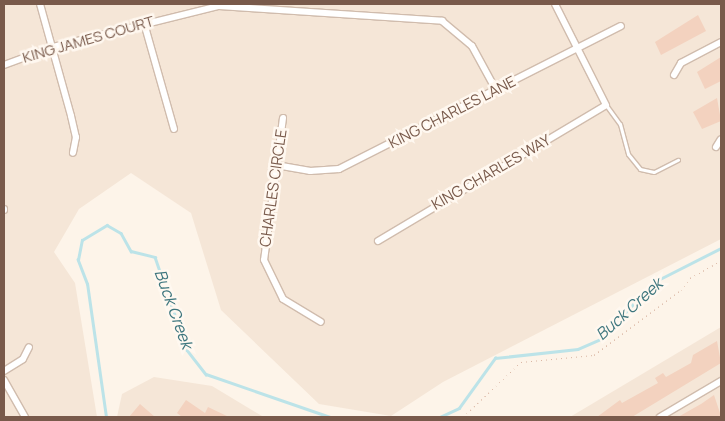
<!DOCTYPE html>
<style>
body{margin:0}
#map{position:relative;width:725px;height:421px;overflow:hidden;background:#fdf4e9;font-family:Manrope,sans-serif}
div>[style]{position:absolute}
.residential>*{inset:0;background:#f5e6d7}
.stream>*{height:2.5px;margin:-1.25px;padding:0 1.25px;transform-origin:1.25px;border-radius:1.25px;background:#bce3e8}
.building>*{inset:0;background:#f3d2bf}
.path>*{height:1px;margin-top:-0.5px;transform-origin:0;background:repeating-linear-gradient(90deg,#d9b5a2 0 1px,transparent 0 5px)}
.roads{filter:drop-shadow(1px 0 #d0bcad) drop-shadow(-1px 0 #d0bcad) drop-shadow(0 1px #d0bcad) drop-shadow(0 -1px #d0bcad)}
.service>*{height:3px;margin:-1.5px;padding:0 1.5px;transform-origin:1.5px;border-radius:1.5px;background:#fff}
.minor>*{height:6px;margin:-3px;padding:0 3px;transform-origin:3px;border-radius:3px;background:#fff}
span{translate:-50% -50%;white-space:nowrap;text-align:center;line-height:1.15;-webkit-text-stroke:5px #fff8f0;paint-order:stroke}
.street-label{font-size:15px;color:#795a4b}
.water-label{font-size:16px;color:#3e767e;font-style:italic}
.frame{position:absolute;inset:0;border:5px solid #795a4b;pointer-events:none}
</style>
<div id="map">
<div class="residential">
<div style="clip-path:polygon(4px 4px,721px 4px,721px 239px,443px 382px,391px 416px,319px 404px,221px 310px,191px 213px,131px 173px,79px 209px,54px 252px,75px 283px,97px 417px,4px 417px)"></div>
<div style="clip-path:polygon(721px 327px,721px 417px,570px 417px)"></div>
<div style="clip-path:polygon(154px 377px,212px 386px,262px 416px,117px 417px,122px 394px)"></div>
</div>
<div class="stream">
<div style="left:106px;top:417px;width:134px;rotate:-98.1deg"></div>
<div style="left:87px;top:284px;width:26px;rotate:-111deg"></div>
<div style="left:78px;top:260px;width:20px;rotate:-79deg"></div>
<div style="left:82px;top:240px;width:29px;rotate:-31deg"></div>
<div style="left:107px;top:225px;width:16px;rotate:30deg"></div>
<div style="left:121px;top:233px;width:21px;rotate:61deg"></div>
<div style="left:131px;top:251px;width:25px;rotate:14deg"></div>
<div style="left:155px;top:257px;width:98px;rotate:71deg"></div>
<div style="left:187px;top:350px;width:31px;rotate:52deg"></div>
<div style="left:206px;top:374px;width:131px;rotate:19.1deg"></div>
<div style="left:440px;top:417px;width:21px;rotate:-25deg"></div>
<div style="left:459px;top:408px;width:62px;rotate:-54.2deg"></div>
<div style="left:495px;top:358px;width:83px;rotate:-6.2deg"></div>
<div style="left:578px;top:349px;width:24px;rotate:-24deg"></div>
<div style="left:600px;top:339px;width:79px;rotate:-46.5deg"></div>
<div style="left:654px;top:282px;width:75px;rotate:-26.9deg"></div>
</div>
<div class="building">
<div style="clip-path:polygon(698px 15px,706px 31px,661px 55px,655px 42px)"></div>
<div style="clip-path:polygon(721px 57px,721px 81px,705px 89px,697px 72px)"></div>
<div style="clip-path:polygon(717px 98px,721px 121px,702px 129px,693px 112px)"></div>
<div style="clip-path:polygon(717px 341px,721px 363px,632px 417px,597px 417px,620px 400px,622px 403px,658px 383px,655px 378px,663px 373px,666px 377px,691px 363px,693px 355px)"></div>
<div style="clip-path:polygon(714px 395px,721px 416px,678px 417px,701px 404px)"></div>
<div style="clip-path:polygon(186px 400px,205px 413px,208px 407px,229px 417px,182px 417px,177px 413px)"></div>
<div style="clip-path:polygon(140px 404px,155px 417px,129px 417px)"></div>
</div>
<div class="path">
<div style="left:463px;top:417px;width:80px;rotate:-43.5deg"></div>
<div style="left:521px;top:362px;width:73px;rotate:-5.5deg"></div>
<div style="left:594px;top:355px;width:109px;rotate:-36.8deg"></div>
<div style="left:681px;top:290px;width:15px;rotate:-53deg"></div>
<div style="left:690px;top:278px;width:35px;rotate:-29deg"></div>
</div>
<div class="roads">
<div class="service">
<div style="left:606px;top:105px;width:24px;rotate:54deg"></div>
<div style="left:620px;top:124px;width:31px;rotate:75deg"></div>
<div style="left:628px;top:154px;width:19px;rotate:51deg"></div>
<div style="left:640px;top:169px;width:14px;rotate:12deg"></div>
<div style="left:654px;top:172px;width:27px;rotate:-27deg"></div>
</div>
<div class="minor">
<div style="left:40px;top:4px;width:116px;rotate:74.5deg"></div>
<div style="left:71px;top:116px;width:22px;rotate:77deg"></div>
<div style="left:76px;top:137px;width:16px;rotate:101deg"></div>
<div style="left:144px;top:23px;width:110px;rotate:74.2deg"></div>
<div style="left:4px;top:65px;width:52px;rotate:-20.2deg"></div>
<div style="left:53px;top:47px;width:171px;rotate:-13.9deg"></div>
<div style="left:219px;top:6px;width:224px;rotate:3.8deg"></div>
<div style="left:442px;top:21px;width:39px;rotate:40deg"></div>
<div style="left:472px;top:46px;width:50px;rotate:61.4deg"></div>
<div style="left:674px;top:75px;width:14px;rotate:-60deg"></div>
<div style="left:681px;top:63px;width:45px;rotate:-27.7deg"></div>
<div style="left:283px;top:118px;width:143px;rotate:97.6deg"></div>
<div style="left:264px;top:260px;width:43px;rotate:64deg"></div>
<div style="left:283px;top:299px;width:44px;rotate:31.2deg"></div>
<div style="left:716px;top:147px;width:9px;rotate:-58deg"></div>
<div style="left:276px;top:165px;width:35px;rotate:10deg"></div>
<div style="left:310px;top:171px;width:29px;rotate:-4deg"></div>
<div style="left:339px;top:169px;width:316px;rotate:-26.9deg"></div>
<div style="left:4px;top:209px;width:1px;rotate:90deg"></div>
<div style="left:378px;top:241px;width:265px;rotate:-30.8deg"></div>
<div style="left:606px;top:105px;width:113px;rotate:-116.8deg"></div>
<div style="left:4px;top:371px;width:22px;rotate:-32deg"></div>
<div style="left:23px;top:359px;width:13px;rotate:-63deg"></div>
<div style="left:4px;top:380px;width:43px;rotate:60.4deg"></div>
<div style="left:660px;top:417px;width:71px;rotate:-30.5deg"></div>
</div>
</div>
<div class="street-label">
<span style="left:88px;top:39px;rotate:-16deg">KING JAMES COURT</span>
<span style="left:452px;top:112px;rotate:-27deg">KING CHARLES LANE</span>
<span style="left:491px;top:172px;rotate:-30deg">KING CHARLES WAY</span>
<span style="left:273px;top:188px;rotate:-82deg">CHARLES CIRCLE</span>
</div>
<div class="water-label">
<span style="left:174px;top:309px;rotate:70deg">Buck Creek</span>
<span style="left:629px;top:309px;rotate:-42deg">Buck Creek</span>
</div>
<div class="frame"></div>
</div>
